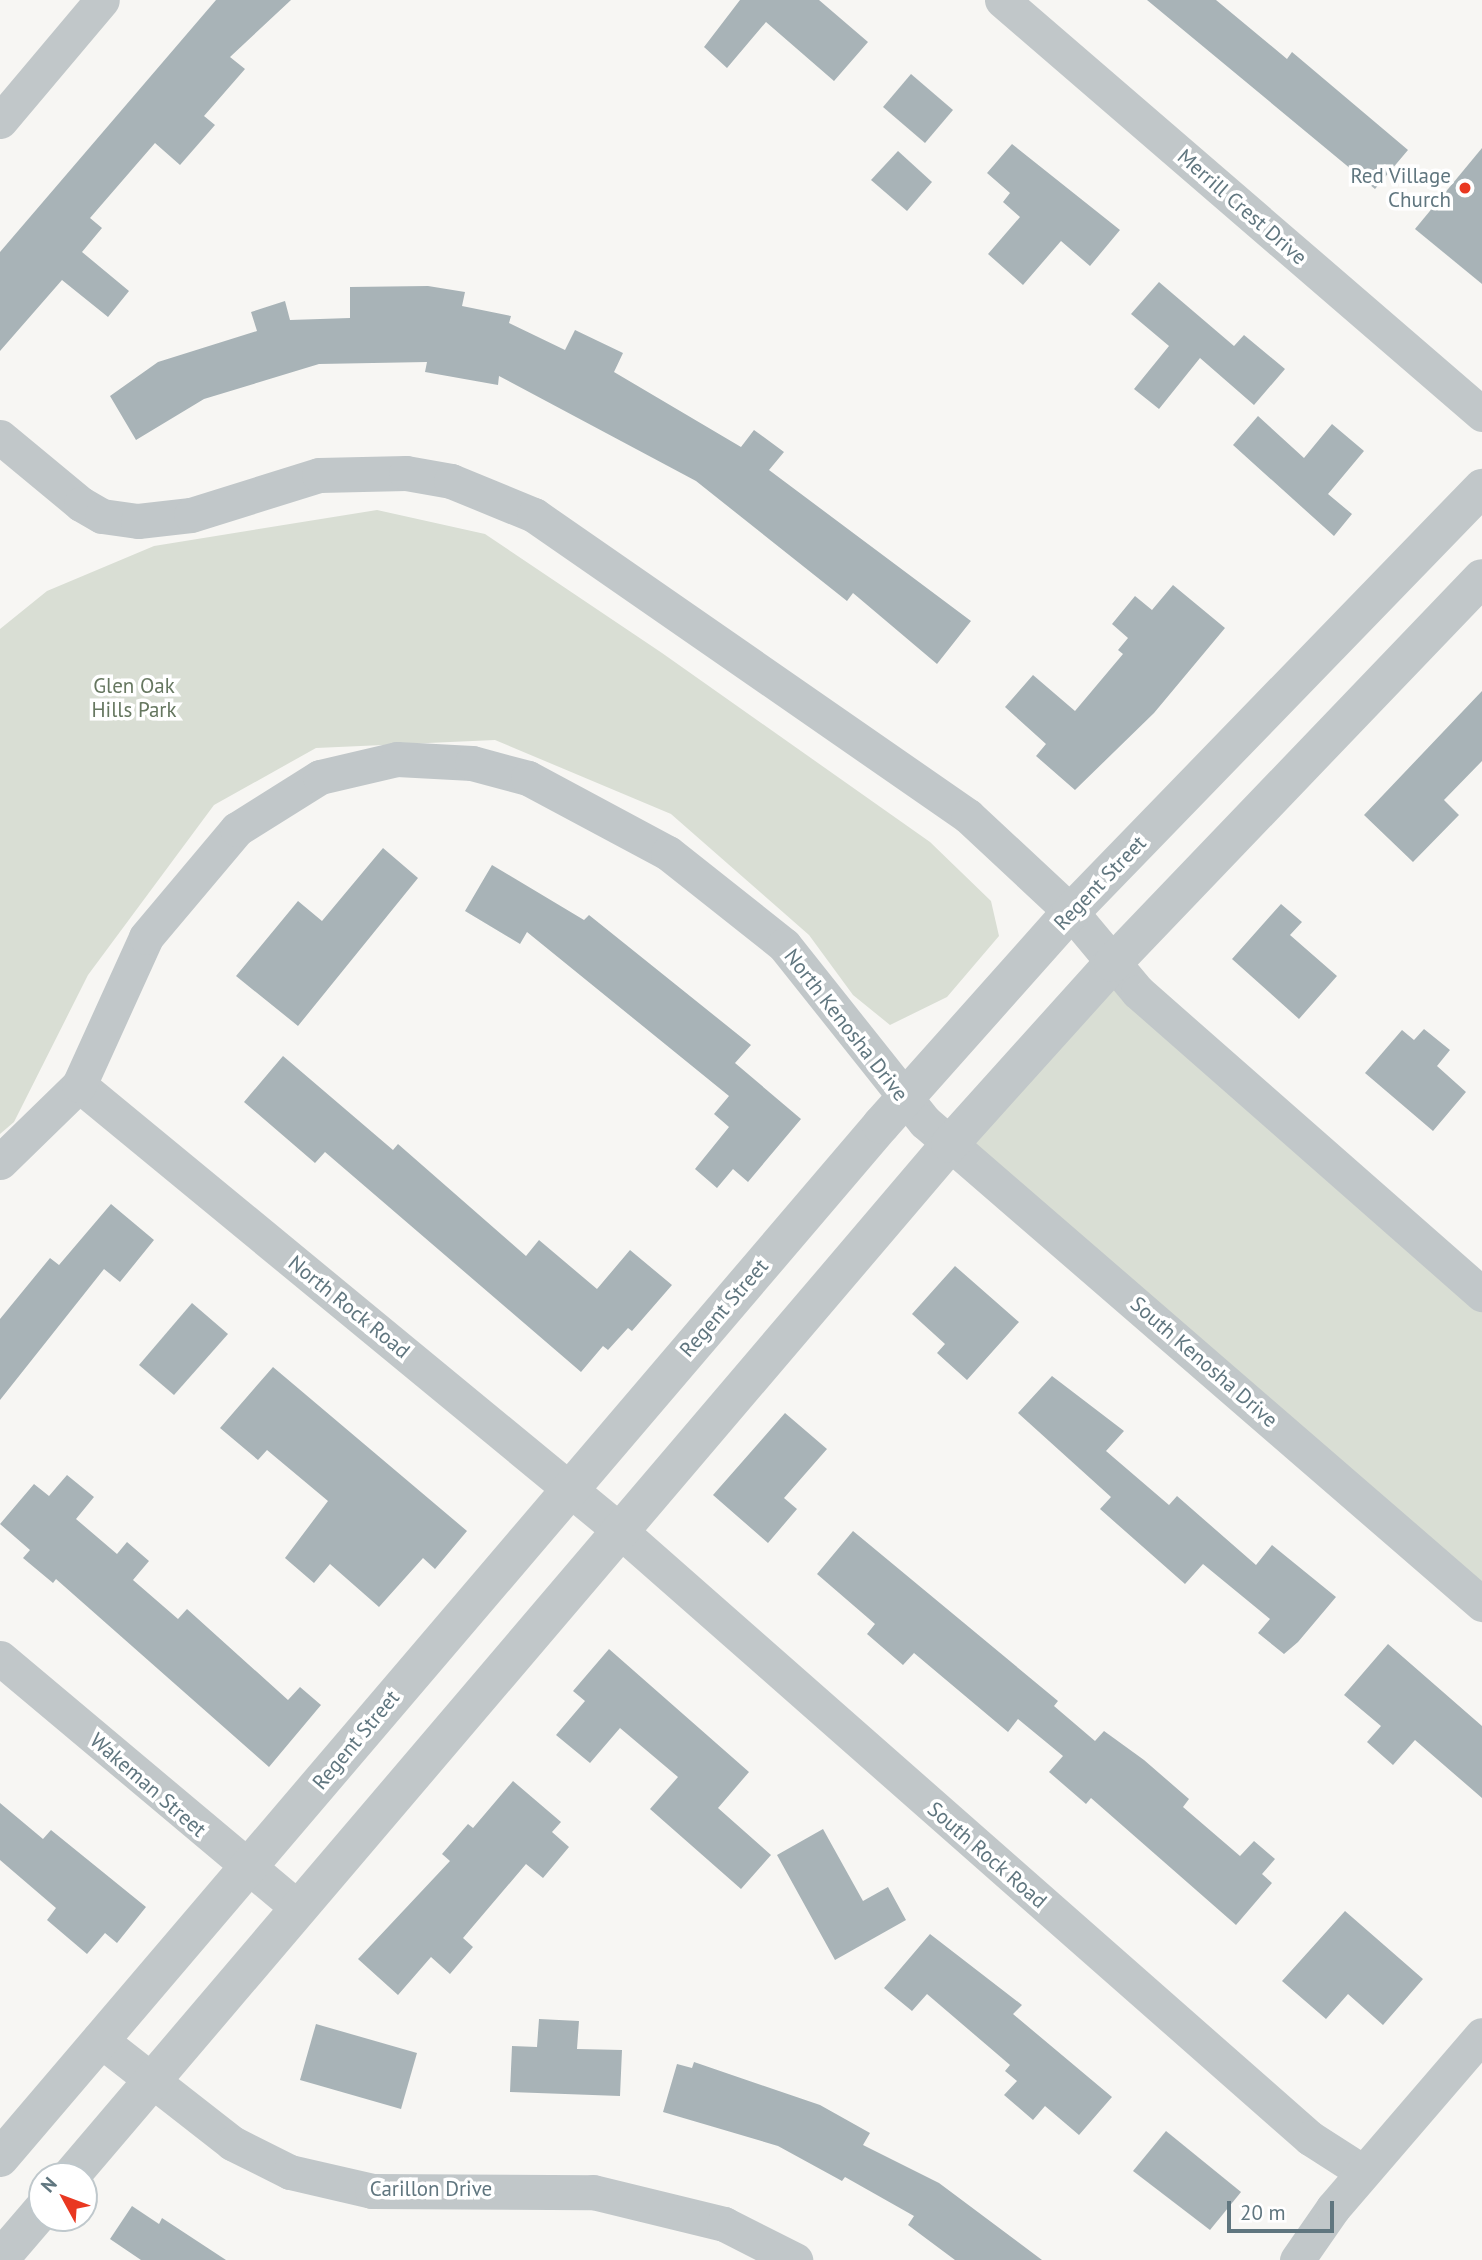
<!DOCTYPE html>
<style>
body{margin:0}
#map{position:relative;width:1482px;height:2260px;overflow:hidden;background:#f7f6f3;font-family:"PT Sans",sans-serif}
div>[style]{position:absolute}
.green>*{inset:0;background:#d9ded4}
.building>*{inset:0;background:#a8b3b7}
.minor>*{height:35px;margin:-17.5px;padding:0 17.5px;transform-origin:17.5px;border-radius:17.5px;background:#c1c7c9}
.tertiary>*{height:38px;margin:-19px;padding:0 19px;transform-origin:19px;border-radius:19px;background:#c1c7c9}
.dots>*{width:19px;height:19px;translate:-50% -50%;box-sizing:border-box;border:4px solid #fff;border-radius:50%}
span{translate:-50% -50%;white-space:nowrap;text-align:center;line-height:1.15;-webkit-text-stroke:7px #fff;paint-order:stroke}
.poi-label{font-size:21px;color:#60767f}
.right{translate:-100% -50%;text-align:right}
.street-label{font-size:21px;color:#60767f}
.park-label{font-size:21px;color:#667760}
.north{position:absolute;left:28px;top:2162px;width:70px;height:70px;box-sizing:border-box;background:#fff;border:2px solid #bfc8cc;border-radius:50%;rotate:311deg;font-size:19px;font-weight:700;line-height:28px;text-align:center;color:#60767f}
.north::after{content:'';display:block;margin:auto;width:24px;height:32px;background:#e93821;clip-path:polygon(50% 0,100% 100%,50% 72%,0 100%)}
.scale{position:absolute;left:1227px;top:2201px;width:107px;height:32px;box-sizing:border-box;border:4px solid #60767f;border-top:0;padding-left:9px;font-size:21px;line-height:24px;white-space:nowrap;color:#60767f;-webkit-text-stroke:5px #fff;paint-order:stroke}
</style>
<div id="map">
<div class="green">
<div style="clip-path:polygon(377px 510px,485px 534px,662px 653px,930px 842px,991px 901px,999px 936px,947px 997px,890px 1025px,853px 995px,809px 935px,671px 814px,495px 740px,316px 748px,214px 805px,88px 975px,14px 1122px,0 1134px,0 629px,47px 591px,154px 546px)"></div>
<div style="clip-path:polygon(1113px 963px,1482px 1294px,1482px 1604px,950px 1144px)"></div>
</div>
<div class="building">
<div style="clip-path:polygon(216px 0,291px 0,230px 57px,245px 69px,204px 116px,215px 125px,180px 165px,155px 143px,90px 218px,102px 228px,82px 252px,129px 291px,108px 317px,62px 280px,0 351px,0 252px)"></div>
<div style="clip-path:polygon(740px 0,819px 0,868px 42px,834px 81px,766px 22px,727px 68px,704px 47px)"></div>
<div style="clip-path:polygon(1147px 0,1216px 0,1287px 59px,1292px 52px,1408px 150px,1375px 189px)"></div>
<div style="clip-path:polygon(911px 74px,953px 110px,925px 143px,883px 107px)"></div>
<div style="clip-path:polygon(1012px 144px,1120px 230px,1090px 266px,1061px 241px,1023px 285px,988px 254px,1020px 217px,1003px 202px,1010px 193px,987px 173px)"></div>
<div style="clip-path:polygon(1482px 148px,1482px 284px,1415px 229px)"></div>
<div style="clip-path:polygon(898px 151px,932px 182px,907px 211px,871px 180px)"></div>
<div style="clip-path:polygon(1159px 282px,1234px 346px,1244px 335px,1285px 369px,1254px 405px,1200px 358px,1159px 409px,1134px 389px,1169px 346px,1131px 314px)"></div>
<div style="clip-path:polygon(428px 286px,465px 292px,462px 306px,511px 316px,509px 323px,565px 350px,575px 330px,623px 353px,614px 372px,741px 447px,754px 430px,784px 452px,769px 470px,971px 621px,937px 664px,853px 593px,847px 601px,696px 481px,499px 376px,498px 385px,425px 372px,427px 362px,319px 364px,204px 399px,136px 440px,110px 396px,158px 362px,257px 331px,251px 312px,285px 301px,290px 320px,350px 318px,350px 287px)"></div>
<div style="clip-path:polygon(1258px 416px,1304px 458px,1332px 424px,1364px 451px,1328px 494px,1352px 514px,1334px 536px,1233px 445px)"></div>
<div style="clip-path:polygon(1173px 585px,1225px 628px,1154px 713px,1075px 790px,1036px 756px,1046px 744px,1005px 707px,1033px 675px,1075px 711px,1123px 654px,1118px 650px,1128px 638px,1112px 624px,1135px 596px,1152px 610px)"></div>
<div style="clip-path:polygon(1482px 691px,1482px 761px,1444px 800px,1459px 815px,1413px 862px,1364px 815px)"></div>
<div style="clip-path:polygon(383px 848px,418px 878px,298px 1026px,236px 976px,298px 901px,322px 921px)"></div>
<div style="clip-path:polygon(492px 865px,584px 920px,589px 915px,751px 1045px,735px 1063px,801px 1119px,748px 1182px,733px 1169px,717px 1188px,695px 1169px,729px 1127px,714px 1114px,729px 1096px,527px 932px,520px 944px,465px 911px)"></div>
<div style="clip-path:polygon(1281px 904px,1302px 922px,1290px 935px,1337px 976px,1299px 1019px,1232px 959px)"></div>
<div style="clip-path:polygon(1424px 1029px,1450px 1050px,1437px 1066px,1466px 1092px,1433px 1131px,1365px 1073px,1402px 1030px,1414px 1040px)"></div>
<div style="clip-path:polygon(283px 1056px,393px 1150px,398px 1144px,526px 1256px,539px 1240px,597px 1289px,630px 1250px,672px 1285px,632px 1331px,628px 1328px,608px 1350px,603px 1346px,581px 1372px,325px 1152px,315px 1163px,244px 1102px)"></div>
<div style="clip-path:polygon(111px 1204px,154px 1240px,120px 1282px,104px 1269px,0 1400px,0 1319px,50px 1258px,59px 1265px)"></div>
<div style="clip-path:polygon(955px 1266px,1019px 1322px,967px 1380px,937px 1353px,945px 1344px,912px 1314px)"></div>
<div style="clip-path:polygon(192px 1303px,228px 1334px,174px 1395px,139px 1365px)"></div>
<div style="clip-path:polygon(273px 1367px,467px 1531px,435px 1569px,423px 1558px,379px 1607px,330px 1564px,314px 1583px,285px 1558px,328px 1501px,267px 1450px,258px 1460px,220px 1428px)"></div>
<div style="clip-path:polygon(1052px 1376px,1124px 1431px,1106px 1451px,1169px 1505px,1177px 1496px,1256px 1565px,1272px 1545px,1336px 1597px,1298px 1642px,1284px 1654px,1258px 1633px,1270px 1619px,1203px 1564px,1185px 1584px,1100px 1509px,1111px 1497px,1018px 1413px)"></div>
<div style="clip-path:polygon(785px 1413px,827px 1449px,784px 1498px,797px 1509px,768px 1543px,713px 1495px)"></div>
<div style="clip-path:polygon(67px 1475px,94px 1497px,76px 1519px,117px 1554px,127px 1542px,149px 1561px,133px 1580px,178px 1619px,187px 1609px,288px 1700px,300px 1687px,321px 1705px,269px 1767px,56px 1579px,53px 1583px,23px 1558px,30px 1550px,0 1524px,34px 1484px,49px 1496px)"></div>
<div style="clip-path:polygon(853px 1531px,1058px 1701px,1054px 1706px,1095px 1741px,1104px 1731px,1144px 1760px,1189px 1799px,1183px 1807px,1240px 1856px,1254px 1841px,1275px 1859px,1262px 1874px,1272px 1883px,1236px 1925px,1091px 1798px,1086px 1804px,1049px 1772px,1063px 1756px,1018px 1719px,1008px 1732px,914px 1653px,903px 1665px,867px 1634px,875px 1624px,817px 1574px)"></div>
<div style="clip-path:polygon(1388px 1644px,1482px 1726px,1482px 1798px,1415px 1740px,1393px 1765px,1367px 1742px,1381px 1726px,1344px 1695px)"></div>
<div style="clip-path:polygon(609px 1649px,749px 1772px,718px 1808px,771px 1855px,741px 1889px,650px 1809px,678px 1777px,620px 1728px,590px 1763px,556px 1735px,585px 1701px,573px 1691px)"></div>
<div style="clip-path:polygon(513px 1781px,561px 1822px,552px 1832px,569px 1847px,543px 1878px,526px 1864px,463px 1938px,473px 1947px,450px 1974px,431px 1957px,398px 1995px,358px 1959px,450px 1861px,442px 1854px,468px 1824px,473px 1828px)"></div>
<div style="clip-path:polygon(0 1803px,43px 1839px,51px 1830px,146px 1907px,117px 1943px,105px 1933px,87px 1954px,47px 1920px,56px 1908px,0 1860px)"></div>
<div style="clip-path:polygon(823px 1829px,863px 1901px,888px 1887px,906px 1920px,835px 1960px,777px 1855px)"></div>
<div style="clip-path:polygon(1345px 1911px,1423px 1979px,1383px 2025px,1348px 1994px,1326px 2019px,1282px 1981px)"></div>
<div style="clip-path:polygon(930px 1934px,1022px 2005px,1013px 2014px,1112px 2097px,1079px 2135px,1045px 2106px,1033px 2120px,1004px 2095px,1017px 2081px,1005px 2071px,1010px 2065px,927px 1994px,912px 2011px,884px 1988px)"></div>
<div style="clip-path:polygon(539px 2019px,579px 2021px,577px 2049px,622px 2050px,620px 2096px,510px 2092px,512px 2046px,537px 2047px)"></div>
<div style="clip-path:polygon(316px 2024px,417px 2053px,401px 2109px,300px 2080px)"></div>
<div style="clip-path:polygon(694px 2062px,820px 2105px,870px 2133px,863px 2145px,939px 2183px,1042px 2260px,955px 2260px,908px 2225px,914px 2216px,845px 2177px,842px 2181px,778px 2146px,663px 2112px,677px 2064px,692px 2068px)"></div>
<div style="clip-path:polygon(1166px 2131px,1241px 2192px,1210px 2230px,1133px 2171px)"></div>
<div style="clip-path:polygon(132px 2206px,159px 2224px,162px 2218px,226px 2260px,141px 2260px,110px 2239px)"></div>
</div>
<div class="minor">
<div style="left:1002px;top:0;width:634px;rotate:40.78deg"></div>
<div style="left:0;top:121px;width:158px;rotate:-49.9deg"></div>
<div style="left:0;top:437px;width:105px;rotate:39.6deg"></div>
<div style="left:81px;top:504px;width:24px;rotate:30deg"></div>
<div style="left:102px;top:516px;width:36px;rotate:8deg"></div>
<div style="left:138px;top:521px;width:53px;rotate:-6.5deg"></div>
<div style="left:191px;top:515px;width:134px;rotate:-17.4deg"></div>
<div style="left:319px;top:475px;width:87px;rotate:-1.3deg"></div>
<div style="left:406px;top:473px;width:46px;rotate:10.1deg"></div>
<div style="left:451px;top:481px;width:90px;rotate:22.3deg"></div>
<div style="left:534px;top:515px;width:528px;rotate:34.74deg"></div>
<div style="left:968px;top:816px;width:141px;rotate:43deg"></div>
<div style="left:1071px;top:912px;width:104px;rotate:50.1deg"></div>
<div style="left:1138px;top:992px;width:458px;rotate:41.3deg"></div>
<div style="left:79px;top:1085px;width:698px;rotate:39.48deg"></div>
<div style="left:618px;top:1529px;width:922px;rotate:41.35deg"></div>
<div style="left:1310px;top:2138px;width:63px;rotate:32.7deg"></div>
<div style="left:0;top:1162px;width:110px;rotate:-44.3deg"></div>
<div style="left:79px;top:1085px;width:162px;rotate:-65.6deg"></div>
<div style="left:146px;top:937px;width:141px;rotate:-49.9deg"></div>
<div style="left:237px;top:829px;width:98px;rotate:-32.1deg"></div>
<div style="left:320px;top:777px;width:79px;rotate:-13.2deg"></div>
<div style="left:397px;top:759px;width:75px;rotate:3.1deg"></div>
<div style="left:472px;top:763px;width:58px;rotate:15deg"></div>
<div style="left:528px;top:778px;width:159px;rotate:28.2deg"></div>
<div style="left:668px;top:853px;width:148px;rotate:38.4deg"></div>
<div style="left:784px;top:945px;width:226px;rotate:51.5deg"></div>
<div style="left:925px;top:1122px;width:737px;rotate:40.87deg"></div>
<div style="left:0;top:1658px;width:390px;rotate:40deg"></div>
<div style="left:99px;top:2039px;width:169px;rotate:38deg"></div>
<div style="left:232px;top:2143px;width:65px;rotate:26.6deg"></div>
<div style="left:290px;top:2172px;width:84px;rotate:13deg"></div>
<div style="left:372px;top:2191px;width:221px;rotate:0.3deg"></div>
<div style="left:593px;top:2192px;width:135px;rotate:13.7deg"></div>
<div style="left:724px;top:2224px;width:80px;rotate:26.9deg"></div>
<div style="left:1297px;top:2260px;width:63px;rotate:-55.3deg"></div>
<div style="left:1333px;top:2208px;width:228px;rotate:-49.3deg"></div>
</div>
<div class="tertiary">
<div style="left:0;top:2158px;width:1358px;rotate:-49.54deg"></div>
<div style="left:881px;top:1125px;width:285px;rotate:-48.3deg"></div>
<div style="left:1071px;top:912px;width:591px;rotate:-45.89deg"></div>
<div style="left:71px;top:2176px;width:1356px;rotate:-49.58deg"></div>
<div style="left:950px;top:1144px;width:244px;rotate:-48deg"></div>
<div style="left:1113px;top:963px;width:533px;rotate:-46.22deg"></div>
<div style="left:0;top:2259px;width:65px;rotate:-49.4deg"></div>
</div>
<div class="dots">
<div style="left:1465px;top:188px;background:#e93821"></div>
</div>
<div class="poi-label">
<span class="right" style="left:1451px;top:188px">Red Village<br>Church</span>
</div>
<div class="street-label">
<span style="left:1242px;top:207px;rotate:41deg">Merrill Crest Drive</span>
<span style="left:1100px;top:883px;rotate:-46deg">Regent Street</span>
<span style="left:846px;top:1025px;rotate:52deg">North Kenosha Drive</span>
<span style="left:349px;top:1307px;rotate:39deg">North Rock Road</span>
<span style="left:724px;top:1308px;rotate:-49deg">Regent Street</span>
<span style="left:1204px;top:1362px;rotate:41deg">South Kenosha Drive</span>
<span style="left:356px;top:1740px;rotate:-50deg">Regent Street</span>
<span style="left:148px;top:1785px;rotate:41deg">Wakeman Street</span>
<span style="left:987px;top:1855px;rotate:41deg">South Rock Road</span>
<span style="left:431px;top:2189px">Carillon Drive</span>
</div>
<div class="park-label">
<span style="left:134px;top:698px">Glen Oak<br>Hills Park</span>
</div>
<div class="north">N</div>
<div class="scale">20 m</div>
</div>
